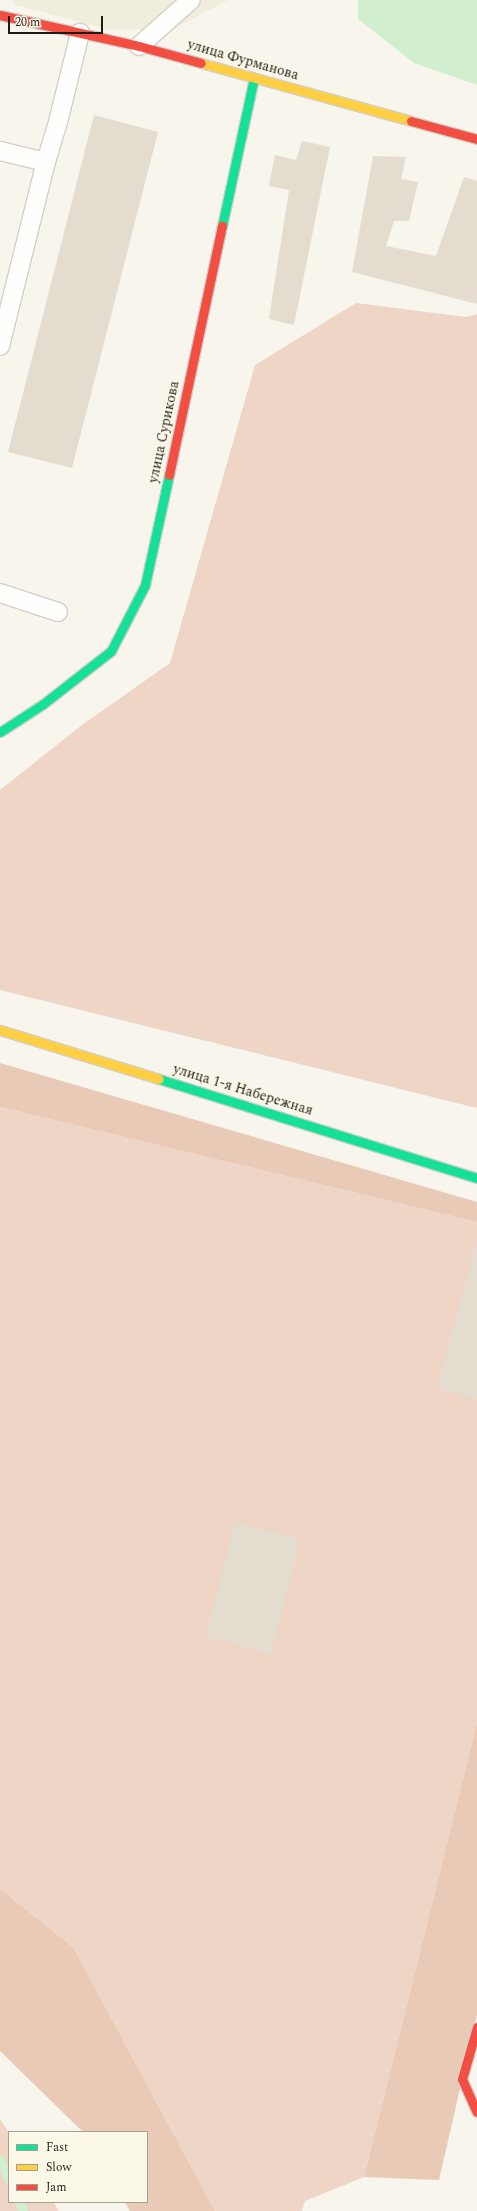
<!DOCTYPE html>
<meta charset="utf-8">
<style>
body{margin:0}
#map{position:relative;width:477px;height:2211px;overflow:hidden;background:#f7f5ec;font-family:Spectral,serif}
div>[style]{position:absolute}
.built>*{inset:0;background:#f1eddc}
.green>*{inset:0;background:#eed5c5}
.forest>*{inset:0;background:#e9cab7}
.water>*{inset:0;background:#d1efce}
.stream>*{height:9px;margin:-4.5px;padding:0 4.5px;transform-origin:4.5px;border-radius:4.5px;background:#d1efce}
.building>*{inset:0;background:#e4dccf}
.roads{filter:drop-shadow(1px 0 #d2d0ca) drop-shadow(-1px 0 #d2d0ca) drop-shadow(0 1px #d2d0ca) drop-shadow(0 -1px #d2d0ca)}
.lane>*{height:18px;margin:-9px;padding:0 9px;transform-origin:9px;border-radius:9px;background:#fefefc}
.fast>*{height:9px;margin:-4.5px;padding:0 4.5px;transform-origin:4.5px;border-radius:4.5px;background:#16e098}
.slow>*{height:9px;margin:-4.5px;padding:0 4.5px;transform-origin:4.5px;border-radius:4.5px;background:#ffcf43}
.jam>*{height:9px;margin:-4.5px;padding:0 4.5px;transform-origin:4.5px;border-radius:4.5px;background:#f24e42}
span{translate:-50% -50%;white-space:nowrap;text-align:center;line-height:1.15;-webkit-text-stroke:3.5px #fcf8e7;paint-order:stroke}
.street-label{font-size:14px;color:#1d1c16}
.legend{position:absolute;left:8px;top:2131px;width:140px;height:72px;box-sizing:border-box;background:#fcf8e7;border:1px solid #a3a093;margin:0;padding:5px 7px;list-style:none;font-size:12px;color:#1d1c16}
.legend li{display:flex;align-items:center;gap:8px;height:20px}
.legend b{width:20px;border:1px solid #a3a093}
.scale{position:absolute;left:8px;top:16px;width:95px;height:18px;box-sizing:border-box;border:2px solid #1d1c16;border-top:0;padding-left:5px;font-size:12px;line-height:14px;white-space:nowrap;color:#1d1c16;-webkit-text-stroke:3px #fcf8e7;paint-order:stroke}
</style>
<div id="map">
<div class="built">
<div style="clip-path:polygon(14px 0,228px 0,171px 30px,107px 29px,12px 4px)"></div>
</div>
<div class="green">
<div style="clip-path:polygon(356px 303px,466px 317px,477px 314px,477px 1108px,0 990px,0 790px,82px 725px,170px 663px,255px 365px)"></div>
<div style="clip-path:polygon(0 1107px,477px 1222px,477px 1723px,364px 2177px,305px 2201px,302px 2211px,215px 2211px,73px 1947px,0 1889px)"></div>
<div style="clip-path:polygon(0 2119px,9px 2133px,9px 2202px,53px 2202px,59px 2211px,0 2211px)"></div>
</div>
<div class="forest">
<div style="clip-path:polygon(0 1063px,477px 1202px,477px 1222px,0 1107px)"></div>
<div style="clip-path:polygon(477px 1723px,477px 2015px,439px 2180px,364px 2177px)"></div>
<div style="clip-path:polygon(0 1889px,73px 1947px,215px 2211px,130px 2211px,125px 2202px,147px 2202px,147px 2132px,83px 2132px,0 2051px)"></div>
</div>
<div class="water">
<div style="clip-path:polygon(358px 0,477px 0,477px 85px,414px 63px,358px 19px)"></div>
</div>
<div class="stream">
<div style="left:0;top:2160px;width:22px;rotate:66deg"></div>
<div style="left:19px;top:2202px;width:10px;rotate:66deg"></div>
</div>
<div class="building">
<div style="clip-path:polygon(94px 115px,158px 132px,72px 468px,8px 452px)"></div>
<div style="clip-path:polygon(302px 141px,330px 147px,294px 325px,269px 319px,289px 190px,269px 186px,275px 155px,296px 160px)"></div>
<div style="clip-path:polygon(373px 156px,406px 157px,401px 179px,418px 182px,409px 221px,394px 221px,386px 246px,436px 256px,464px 177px,477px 181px,477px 304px,352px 272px)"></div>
<div style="clip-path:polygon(477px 1241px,477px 1399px,437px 1388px)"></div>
<div style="clip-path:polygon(235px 1522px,300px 1539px,271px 1654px,206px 1637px)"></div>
</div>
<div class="roads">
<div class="lane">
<div style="left:139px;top:46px;width:69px;rotate:-41.5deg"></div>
<div style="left:0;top:151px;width:47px;rotate:13.4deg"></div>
<div style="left:0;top:346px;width:190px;rotate:-76deg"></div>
<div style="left:46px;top:162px;width:42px;rotate:-73.3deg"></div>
<div style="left:58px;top:122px;width:92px;rotate:-76.1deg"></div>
<div style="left:0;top:593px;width:61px;rotate:18.1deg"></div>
</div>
<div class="fast">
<div style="left:222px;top:226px;width:151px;rotate:-77.8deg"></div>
<div style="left:0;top:732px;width:51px;rotate:-33.1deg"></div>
<div style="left:43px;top:704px;width:86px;rotate:-37.9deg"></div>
<div style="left:111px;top:651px;width:74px;rotate:-62.7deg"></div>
<div style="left:145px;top:585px;width:113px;rotate:-77.7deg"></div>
<div style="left:159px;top:1079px;width:333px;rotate:17.3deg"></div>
</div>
<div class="slow">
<div style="left:201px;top:63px;width:218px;rotate:15.4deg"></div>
<div style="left:0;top:1030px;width:166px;rotate:17.1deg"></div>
</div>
<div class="jam">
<div style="left:0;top:15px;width:142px;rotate:12.6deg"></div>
<div style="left:139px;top:46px;width:64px;rotate:15.3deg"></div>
<div style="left:411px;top:121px;width:68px;rotate:15.3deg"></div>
<div style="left:169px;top:475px;width:255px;rotate:-78deg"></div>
<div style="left:477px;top:2027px;width:54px;rotate:106.1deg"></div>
<div style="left:462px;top:2079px;width:36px;rotate:66deg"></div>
</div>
</div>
<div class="street-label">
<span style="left:243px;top:60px;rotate:16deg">улица Фурманова</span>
<span style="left:164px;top:432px;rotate:-78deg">улица Сурикова</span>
<span style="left:243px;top:1090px;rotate:17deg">улица 1-я Набережная</span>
</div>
<ul class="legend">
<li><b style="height:5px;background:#16e098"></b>Fast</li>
<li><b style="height:5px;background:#ffcf43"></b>Slow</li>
<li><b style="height:5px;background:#f24e42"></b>Jam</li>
</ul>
<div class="scale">20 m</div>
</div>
